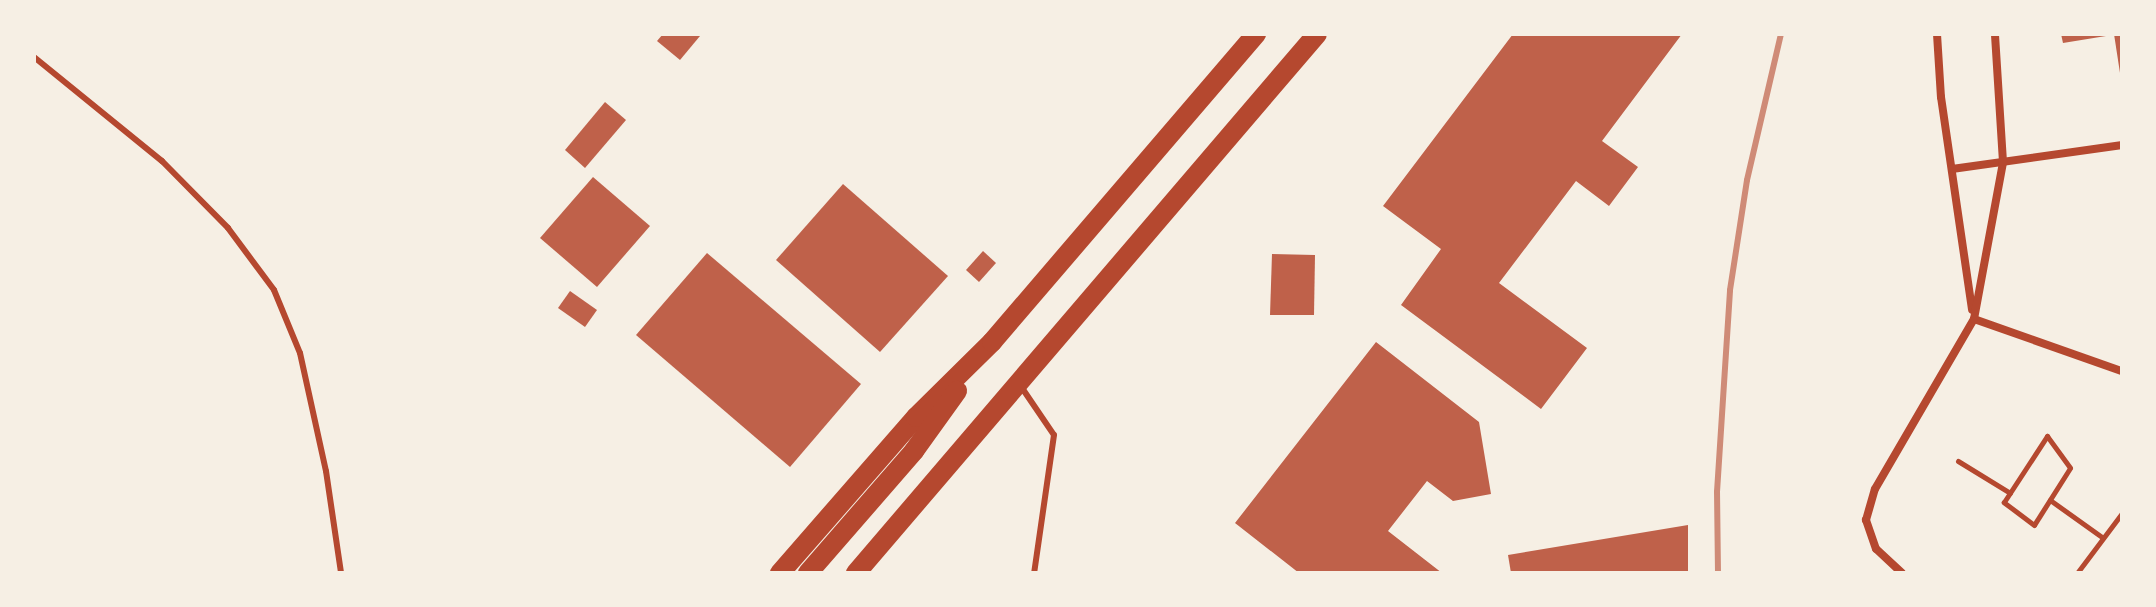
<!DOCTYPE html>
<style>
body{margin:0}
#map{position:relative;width:2156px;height:607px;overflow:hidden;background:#f6efe4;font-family:"IBM Plex Sans",sans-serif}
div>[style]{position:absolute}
.building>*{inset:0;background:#bf614a}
.path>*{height:5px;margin:-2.5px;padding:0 2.5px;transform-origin:2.5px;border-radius:2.5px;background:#b5482f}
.service>*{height:6px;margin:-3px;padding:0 3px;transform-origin:3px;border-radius:3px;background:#b5482f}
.minor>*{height:8px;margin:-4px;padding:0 4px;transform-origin:4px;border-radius:4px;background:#b5482f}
.primary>*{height:20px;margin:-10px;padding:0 10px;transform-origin:10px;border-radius:10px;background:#b5482f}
.rail>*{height:6px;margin:-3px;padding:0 3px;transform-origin:3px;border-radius:3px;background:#cf8b77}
span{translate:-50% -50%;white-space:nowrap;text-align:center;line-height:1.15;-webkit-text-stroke:8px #f6efe4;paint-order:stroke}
.frame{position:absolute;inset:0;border:36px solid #f6efe4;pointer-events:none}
</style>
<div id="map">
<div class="building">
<div style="clip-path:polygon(663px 34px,698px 34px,700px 36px,680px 60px,657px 41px)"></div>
<div style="clip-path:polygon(1513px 34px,1682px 34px,1602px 141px,1638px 167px,1609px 206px,1576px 181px,1499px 283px,1587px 348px,1541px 409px,1401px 305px,1441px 249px,1383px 206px)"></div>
<div style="clip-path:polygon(2061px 34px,2106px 34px,2106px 36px,2063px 43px)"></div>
<div style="clip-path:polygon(2114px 34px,2122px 34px,2122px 73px,2120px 73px)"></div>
<div style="clip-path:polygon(605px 102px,626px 120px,585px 168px,565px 150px)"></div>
<div style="clip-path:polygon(593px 177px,650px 226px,597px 287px,540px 238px)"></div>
<div style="clip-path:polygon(843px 184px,948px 276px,880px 352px,776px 260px)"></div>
<div style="clip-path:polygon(983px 251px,996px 263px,979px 282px,966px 270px)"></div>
<div style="clip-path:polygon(707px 253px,861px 384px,790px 467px,636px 335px)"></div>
<div style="clip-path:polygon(1272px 254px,1315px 255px,1314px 315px,1270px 315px)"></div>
<div style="clip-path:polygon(570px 291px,597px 310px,585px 327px,558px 308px)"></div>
<div style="clip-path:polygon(1376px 342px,1479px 422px,1491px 494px,1453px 501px,1427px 481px,1388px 531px,1442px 573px,1299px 573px,1235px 523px)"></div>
<div style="clip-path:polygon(1688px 525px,1688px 573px,1511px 573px,1508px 555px)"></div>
</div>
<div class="path">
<div style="left:2047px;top:436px;width:39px;rotate:54deg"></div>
<div style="left:2070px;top:468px;width:67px;rotate:122.3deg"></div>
<div style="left:2034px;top:525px;width:38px;rotate:-143deg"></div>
<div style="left:2004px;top:502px;width:79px;rotate:-56.9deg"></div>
<div style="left:1958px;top:461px;width:61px;rotate:31.6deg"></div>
<div style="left:2050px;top:500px;width:65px;rotate:35.6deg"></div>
<div style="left:2077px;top:573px;width:75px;rotate:-53.1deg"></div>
<div style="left:2121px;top:573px;width:2px;rotate:-63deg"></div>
</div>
<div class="service">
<div style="left:34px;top:57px;width:165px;rotate:39.1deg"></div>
<div style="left:162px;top:161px;width:94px;rotate:45.4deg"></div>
<div style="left:228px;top:228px;width:77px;rotate:53.4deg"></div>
<div style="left:274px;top:290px;width:68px;rotate:67.6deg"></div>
<div style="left:300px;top:353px;width:121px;rotate:77.6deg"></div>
<div style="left:326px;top:471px;width:103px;rotate:81.6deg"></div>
<div style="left:1020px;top:385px;width:60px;rotate:55.8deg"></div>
<div style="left:1054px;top:435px;width:139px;rotate:98.2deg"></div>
</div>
<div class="minor">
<div style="left:1937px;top:34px;width:63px;rotate:86.4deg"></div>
<div style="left:1941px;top:97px;width:215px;rotate:81.7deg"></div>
<div style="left:1952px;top:169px;width:172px;rotate:-8deg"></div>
<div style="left:1974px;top:319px;width:157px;rotate:19.4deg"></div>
<div style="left:1902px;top:573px;width:35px;rotate:-137deg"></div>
<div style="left:1876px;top:549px;width:31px;rotate:-109deg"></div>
<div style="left:1866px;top:520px;width:32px;rotate:-74deg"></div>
<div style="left:1875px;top:489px;width:197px;rotate:-59.8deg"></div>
<div style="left:1974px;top:319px;width:160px;rotate:-79.5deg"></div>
<div style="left:2003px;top:162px;width:128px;rotate:-93.6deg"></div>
</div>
<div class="primary">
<div style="left:780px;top:573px;width:207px;rotate:-48.9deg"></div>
<div style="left:916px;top:417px;width:107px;rotate:-44.6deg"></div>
<div style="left:992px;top:342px;width:406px;rotate:-49.4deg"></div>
<div style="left:808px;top:573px;width:162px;rotate:-49deg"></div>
<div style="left:914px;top:451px;width:74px;rotate:-54.4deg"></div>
<div style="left:856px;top:573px;width:709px;rotate:-49.46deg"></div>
</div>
<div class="rail">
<div style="left:1718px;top:573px;width:81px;rotate:-90.7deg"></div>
<div style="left:1717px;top:492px;width:202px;rotate:-86.3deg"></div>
<div style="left:1730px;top:290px;width:111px;rotate:-81.2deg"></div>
<div style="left:1747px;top:180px;width:150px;rotate:-76.9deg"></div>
</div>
<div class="frame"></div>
</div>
